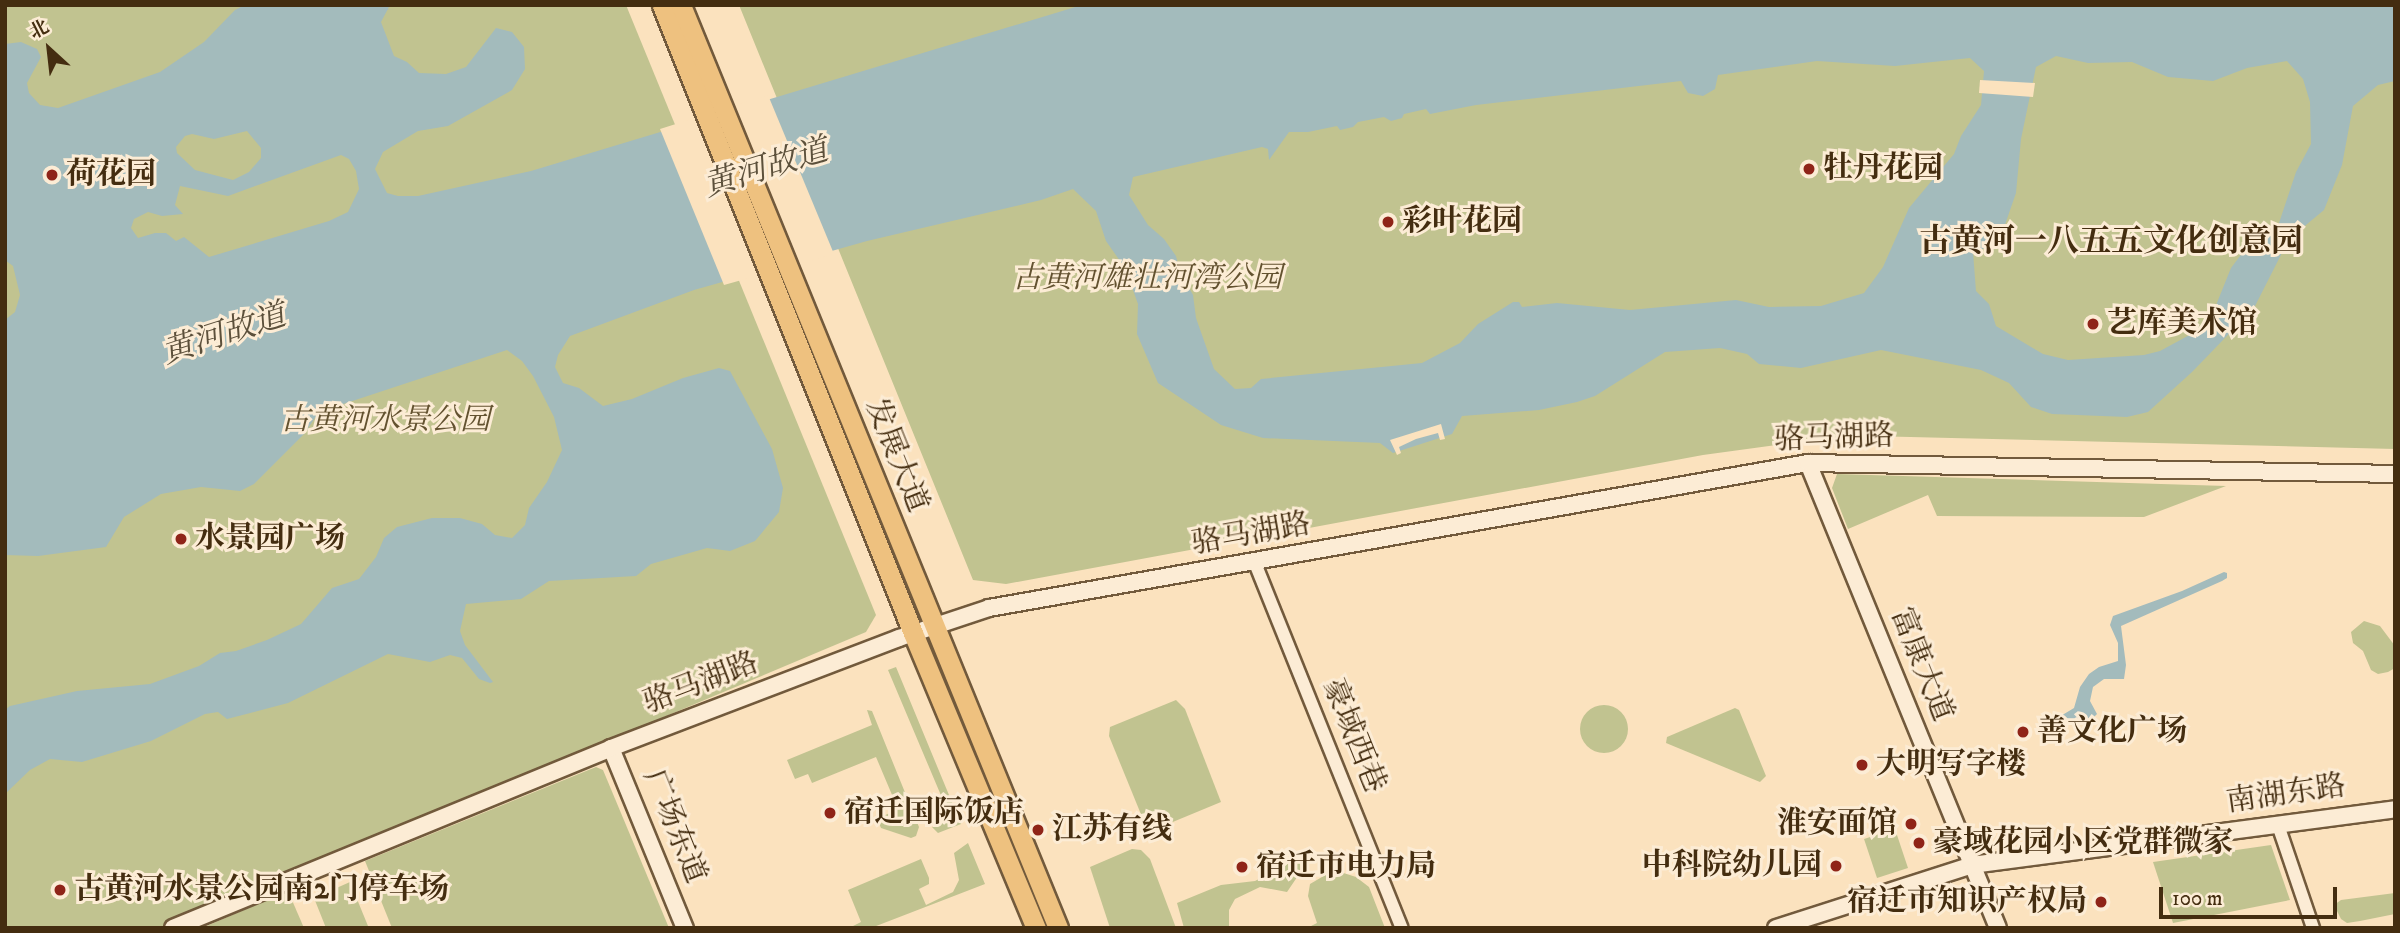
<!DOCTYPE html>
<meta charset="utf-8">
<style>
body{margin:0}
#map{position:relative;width:2400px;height:933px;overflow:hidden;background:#fbe2be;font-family:"IM FELL DW Pica","Noto Serif SC",serif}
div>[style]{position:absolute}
.green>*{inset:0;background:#c1c390}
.round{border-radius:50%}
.water>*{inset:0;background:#a3bbbc}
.pier>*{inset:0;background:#fbe2be}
.roads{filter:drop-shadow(2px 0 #725a3c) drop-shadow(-2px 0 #725a3c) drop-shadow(0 2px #725a3c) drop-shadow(0 -2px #725a3c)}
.minor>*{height:12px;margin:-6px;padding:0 6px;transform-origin:6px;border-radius:6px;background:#fcecd5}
.tertiary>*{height:16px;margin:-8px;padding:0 8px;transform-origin:8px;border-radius:8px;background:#fcecd5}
.primary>*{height:19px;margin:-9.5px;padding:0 9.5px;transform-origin:9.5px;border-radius:9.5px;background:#eec17f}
.dots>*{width:19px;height:19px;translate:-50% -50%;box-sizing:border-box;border:4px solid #fcecd5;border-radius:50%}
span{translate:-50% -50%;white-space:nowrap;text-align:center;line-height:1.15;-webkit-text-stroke:6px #fcecd5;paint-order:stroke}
.poi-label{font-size:30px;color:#442d10;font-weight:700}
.left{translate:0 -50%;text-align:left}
.right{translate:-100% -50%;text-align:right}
.park-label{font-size:30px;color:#635230;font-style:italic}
.street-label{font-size:30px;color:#442d10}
.water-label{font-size:32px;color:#5c503b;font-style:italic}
.neighbourhood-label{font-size:32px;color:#442d10;font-weight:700}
.frame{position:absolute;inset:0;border:7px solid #442d10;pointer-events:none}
.north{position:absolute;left:14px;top:14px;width:70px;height:70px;-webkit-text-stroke:5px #fcecd5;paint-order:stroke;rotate:333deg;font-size:19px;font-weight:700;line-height:28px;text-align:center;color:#442d10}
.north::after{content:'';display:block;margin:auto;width:24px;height:32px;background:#442d10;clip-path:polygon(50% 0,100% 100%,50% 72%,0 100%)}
.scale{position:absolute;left:2159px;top:887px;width:178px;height:32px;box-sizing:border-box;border:4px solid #442d10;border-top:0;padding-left:9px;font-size:21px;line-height:24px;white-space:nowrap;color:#442d10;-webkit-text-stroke:5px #fcecd5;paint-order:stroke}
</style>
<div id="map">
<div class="green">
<div style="clip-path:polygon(5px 5px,626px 5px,876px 615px,866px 632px,162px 928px,5px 928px)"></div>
<div style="clip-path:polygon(739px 5px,2395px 5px,2395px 449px,1869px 436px,1792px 443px,1703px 455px,1006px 584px,973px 580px)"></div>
<div style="clip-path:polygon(1837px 474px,2226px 486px,2144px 517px,1937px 516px,1928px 495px,1848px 529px,1832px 488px)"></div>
<div style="clip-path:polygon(2364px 621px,2380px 626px,2395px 646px,2395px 668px,2388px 672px,2378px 674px,2371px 670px,2363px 651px,2353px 643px,2351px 632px)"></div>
<div style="clip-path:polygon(896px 667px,961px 824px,938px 833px,932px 827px,948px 820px,948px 812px,888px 670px)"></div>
<div style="clip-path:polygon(1176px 700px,1185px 709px,1221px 802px,1151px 831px,1147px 829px,1109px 736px,1110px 727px)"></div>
<div class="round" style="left:1580px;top:705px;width:48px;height:48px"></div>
<div style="clip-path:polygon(1735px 708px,1739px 710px,1766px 776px,1760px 782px,1666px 743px,1667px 737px)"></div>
<div style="clip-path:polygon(867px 710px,872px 711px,919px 827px,916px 836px,911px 838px,881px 828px,877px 819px,898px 809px,876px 757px,812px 783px,808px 774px,795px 779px,787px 760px,872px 725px)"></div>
<div style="clip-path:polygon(596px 767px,603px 770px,669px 928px,392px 928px,365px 861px)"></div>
<div style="clip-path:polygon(1895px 829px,1908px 868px,1877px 878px,1864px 839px)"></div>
<div style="clip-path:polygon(968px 843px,985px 884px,871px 928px,849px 928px,861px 922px,848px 890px,921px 859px,929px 878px,929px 884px,919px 889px,926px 905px,953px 892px,959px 880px,954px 853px)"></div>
<div style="clip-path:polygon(2271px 845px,2290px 900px,2173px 923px,2153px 862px)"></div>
<div style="clip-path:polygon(1132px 849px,1141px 850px,1150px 859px,1176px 928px,1110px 928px,1090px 867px)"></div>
<div style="clip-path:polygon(1303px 856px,1306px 864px,1287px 892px,1260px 887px,1235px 899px,1229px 910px,1229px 928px,1184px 928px,1177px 903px,1221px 885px,1255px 881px)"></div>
<div style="clip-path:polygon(1334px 870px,1356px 877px,1369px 887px,1385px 928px,1307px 928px,1317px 923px,1308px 896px,1310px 884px)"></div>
<div style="clip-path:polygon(350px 882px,368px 926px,326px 928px,314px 898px)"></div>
<div style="clip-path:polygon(288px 891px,304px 928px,202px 928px)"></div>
<div style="clip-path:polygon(2395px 893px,2395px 914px,2360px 921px,2347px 923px,2341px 919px,2334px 905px,2341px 900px)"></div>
</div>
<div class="water">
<div style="clip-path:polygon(evenodd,245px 5px,390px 5px,381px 22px,394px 56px,407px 62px,419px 73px,446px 74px,466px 67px,496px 28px,512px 32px,524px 47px,525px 69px,512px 90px,448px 126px,418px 131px,383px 152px,375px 169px,387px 193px,398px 196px,418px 196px,531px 171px,1082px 5px,2395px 5px,2395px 81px,2378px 85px,2353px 106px,2342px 165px,2324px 210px,2289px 239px,2254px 308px,2192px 372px,2148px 412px,2127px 417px,2052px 414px,2031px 407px,2009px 383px,1981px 370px,1881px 350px,1801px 368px,1759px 364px,1747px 354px,1720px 348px,1665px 352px,1595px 396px,1577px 402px,1539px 410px,1462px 416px,1452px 434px,1393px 453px,1380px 443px,1263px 438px,1221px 425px,1158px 383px,1137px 334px,1138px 304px,1125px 268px,1106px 241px,1096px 211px,1073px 189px,1041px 200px,867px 241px,694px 290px,570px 336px,558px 355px,555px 367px,563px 383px,579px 388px,603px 406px,632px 399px,683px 378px,719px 368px,730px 371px,772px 449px,783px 488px,779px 512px,755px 541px,730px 551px,707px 548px,651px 564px,636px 576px,549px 581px,521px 599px,466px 604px,460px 631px,465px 645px,493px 682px,490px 683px,479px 679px,462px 658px,450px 655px,430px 662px,388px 654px,288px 703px,227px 719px,218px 712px,205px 714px,151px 741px,82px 762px,50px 759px,30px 770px,5px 794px,5px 710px,10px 706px,77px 691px,150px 684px,199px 666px,220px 653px,236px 651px,267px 640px,301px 624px,332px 588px,359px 579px,376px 557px,384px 538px,397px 527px,432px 518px,460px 518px,482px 524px,495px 535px,512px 538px,525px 525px,529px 508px,547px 482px,562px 450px,554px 417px,533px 376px,522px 361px,507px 350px,319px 412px,304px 434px,254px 484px,240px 491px,201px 487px,161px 494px,124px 517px,106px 547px,38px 556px,5px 555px,5px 320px,15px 312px,20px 295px,13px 266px,5px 260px,5px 44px,21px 42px,37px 49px,41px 57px,27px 83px,29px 93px,40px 105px,58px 108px,160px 72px,204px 42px,235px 10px,245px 5px,2056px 56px,2088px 63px,2132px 62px,2168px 77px,2213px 81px,2247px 68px,2287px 61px,2303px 79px,2310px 102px,2311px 144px,2296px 172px,2277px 229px,2252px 240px,2231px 268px,2208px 325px,2160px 351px,2144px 355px,2068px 360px,2043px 354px,1996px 326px,1989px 304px,1976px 291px,1973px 252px,1992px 246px,2000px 239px,2016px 193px,2021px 139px,2036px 67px,2056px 56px,245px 5px,1970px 58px,1984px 71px,1981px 105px,1961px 136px,1954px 154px,1909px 208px,1883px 267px,1864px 293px,1821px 306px,1769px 307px,1736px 300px,1630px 310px,1557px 303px,1522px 307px,1519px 302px,1513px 302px,1478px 324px,1460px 343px,1422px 363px,1261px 379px,1251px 388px,1235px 389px,1214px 369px,1196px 318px,1193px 295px,1180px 272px,1176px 256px,1164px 239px,1148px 225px,1129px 195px,1133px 177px,1262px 147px,1268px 149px,1269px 160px,1289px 132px,1308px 132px,1337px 126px,1340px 130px,1353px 127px,1358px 122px,1384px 117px,1391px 121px,1402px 118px,1404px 114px,1426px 109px,1430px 114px,1476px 105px,1681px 81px,1688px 93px,1703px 96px,1715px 89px,1718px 75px,1817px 61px,1895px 66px,1970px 58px,245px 5px,247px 131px,261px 148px,261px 158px,249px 172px,233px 180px,195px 170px,177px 153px,176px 147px,185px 136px,192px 134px,214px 139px,247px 131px,245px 5px,341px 155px,349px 159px,356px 171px,359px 189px,348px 212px,329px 221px,209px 257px,184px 237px,176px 241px,166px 233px,155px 233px,138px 238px,131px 228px,134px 219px,148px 212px,162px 216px,183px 214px,175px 205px,180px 186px,228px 196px,341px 155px)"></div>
<div style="clip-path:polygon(2224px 572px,2227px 573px,2227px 578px,2222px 581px,2121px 626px,2126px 665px,2124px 679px,2104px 679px,2093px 687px,2090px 701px,2097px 714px,2093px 718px,2054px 724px,2054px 720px,2074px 708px,2080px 687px,2089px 674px,2099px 667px,2118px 661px,2118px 643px,2110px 625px,2113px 616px,2182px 591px)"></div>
</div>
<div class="pier">
<div style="clip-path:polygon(1980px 80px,2035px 83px,2033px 97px,1979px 93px)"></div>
<div style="clip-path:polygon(768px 95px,834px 254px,724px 285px,660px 129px)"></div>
<div style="clip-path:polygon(1441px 424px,1445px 439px,1440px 440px,1438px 433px,1416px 439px,1399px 447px,1401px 453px,1397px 455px,1390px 440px)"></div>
</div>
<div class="roads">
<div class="minor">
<div style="left:1255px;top:563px;width:393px;rotate:68.1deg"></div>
<div style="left:2278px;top:825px;width:109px;rotate:71.2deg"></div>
</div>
<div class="tertiary">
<div style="left:1808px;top:463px;width:502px;rotate:67.77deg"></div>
<div style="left:611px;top:748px;width:195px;rotate:67.7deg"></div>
<div style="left:173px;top:928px;width:474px;rotate:-22.3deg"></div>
<div style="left:611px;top:748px;width:308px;rotate:-20.9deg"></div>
<div style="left:899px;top:638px;width:95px;rotate:-18.4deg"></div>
<div style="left:989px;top:608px;width:832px;rotate:-10.04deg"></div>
<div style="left:1808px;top:463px;width:587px;rotate:1.07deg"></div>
<div style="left:1776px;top:928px;width:206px;rotate:-17.8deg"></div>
<div style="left:1972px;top:865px;width:427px;rotate:-7.5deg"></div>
</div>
<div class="primary">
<div style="left:662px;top:5px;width:676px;rotate:68.21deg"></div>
<div style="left:913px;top:633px;width:320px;rotate:67.4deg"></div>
<div style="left:681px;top:5px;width:997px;rotate:67.78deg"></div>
</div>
</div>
<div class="dots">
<div style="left:1809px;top:169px;background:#8f2418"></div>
<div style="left:52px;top:175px;background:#8f2418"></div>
<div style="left:1388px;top:222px;background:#8f2418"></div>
<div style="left:2093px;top:324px;background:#8f2418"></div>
<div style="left:181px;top:539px;background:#8f2418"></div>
<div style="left:2023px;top:732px;background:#8f2418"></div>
<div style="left:1862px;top:765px;background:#8f2418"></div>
<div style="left:830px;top:813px;background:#8f2418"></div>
<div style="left:1911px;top:824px;background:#8f2418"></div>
<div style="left:1038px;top:830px;background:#8f2418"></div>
<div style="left:1919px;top:843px;background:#8f2418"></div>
<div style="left:1836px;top:866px;background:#8f2418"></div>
<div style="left:1242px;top:867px;background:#8f2418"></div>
<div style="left:60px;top:890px;background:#8f2418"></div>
<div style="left:2101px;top:902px;background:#8f2418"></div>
</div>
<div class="poi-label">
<span class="left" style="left:1823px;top:169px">牡丹花园</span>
<span class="left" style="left:66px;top:175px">荷花园</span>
<span class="left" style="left:1402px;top:222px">彩叶花园</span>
<span class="left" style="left:2107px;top:324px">艺库美术馆</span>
<span class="left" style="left:195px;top:539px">水景园广场</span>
<span class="left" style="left:2037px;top:732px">善文化广场</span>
<span class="left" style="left:1876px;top:765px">大明写字楼</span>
<span class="left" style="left:844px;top:813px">宿迁国际饭店</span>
<span class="right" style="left:1897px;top:824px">淮安面馆</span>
<span class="left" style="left:1052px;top:830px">江苏有线</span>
<span class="left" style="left:1933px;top:843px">豪域花园小区党群微家</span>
<span class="right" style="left:1822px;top:866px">中科院幼儿园</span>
<span class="left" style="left:1256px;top:867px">宿迁市电力局</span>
<span class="left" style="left:74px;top:890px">古黄河水景公园南2门停车场</span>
<span class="right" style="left:2087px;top:902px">宿迁市知识产权局</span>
</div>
<div class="park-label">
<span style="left:1147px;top:279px">古黄河雄壮河湾公园</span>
<span style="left:385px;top:421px">古黄河水景公园</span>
</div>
<div class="street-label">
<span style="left:1834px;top:439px;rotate:-2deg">骆马湖路</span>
<span style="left:896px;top:456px;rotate:68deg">发展大道</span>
<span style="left:1251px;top:535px;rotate:-10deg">骆马湖路</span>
<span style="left:1921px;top:665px;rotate:68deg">富康大道</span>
<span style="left:701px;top:684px;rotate:-21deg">骆马湖路</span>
<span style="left:1353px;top:736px;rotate:68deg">豪域西巷</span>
<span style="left:2286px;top:795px;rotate:-8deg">南湖东路</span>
<span style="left:674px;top:827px;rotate:68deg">广场东道</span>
</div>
<div class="water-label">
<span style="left:766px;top:169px;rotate:-17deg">黄河故道</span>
<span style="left:224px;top:335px;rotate:-18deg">黄河故道</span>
</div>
<div class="neighbourhood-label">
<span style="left:2111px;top:242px">古黄河一八五五文化创意园</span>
</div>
<div class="frame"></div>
<div class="north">北</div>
<div class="scale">100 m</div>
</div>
